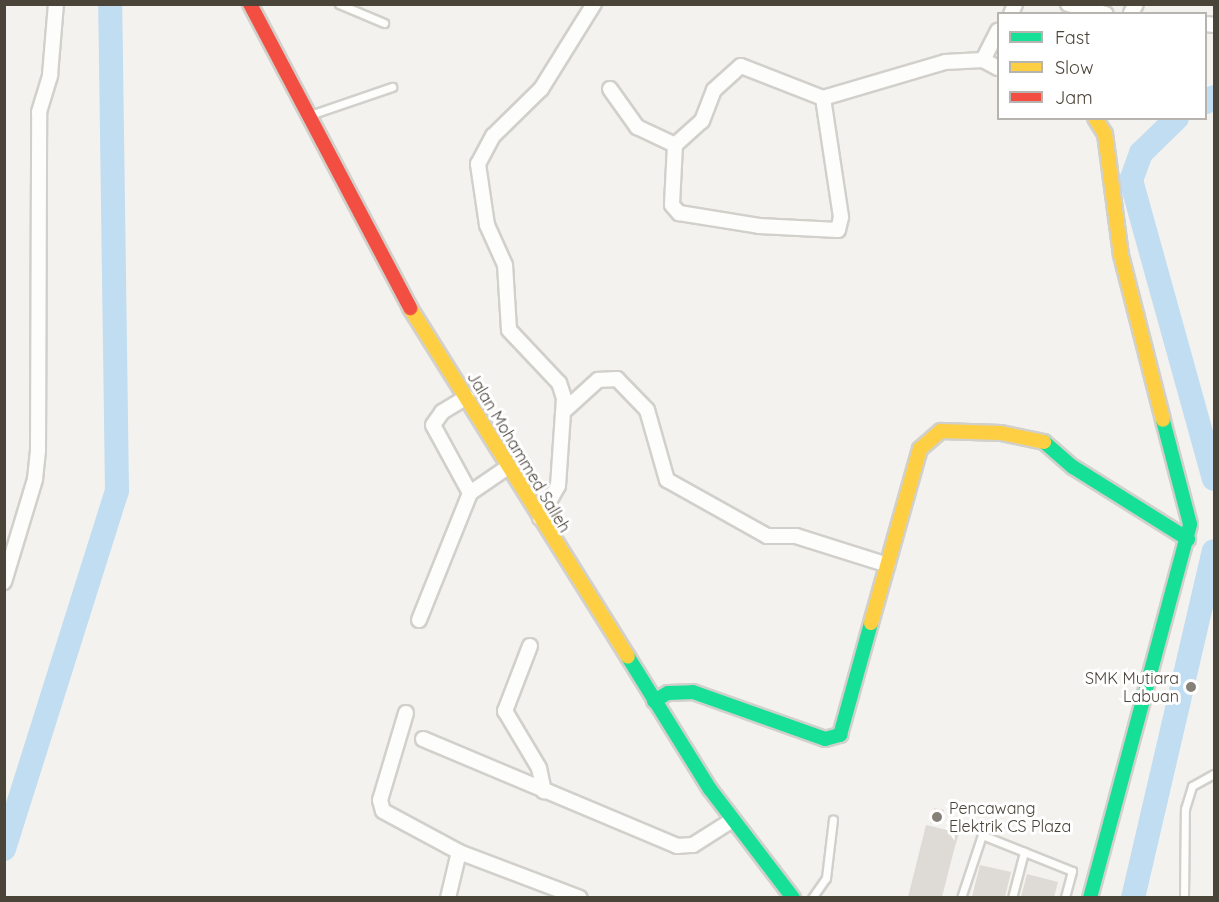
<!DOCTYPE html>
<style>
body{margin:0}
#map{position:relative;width:1219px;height:902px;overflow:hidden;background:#f4f2ee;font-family:Quicksand,sans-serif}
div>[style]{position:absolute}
.river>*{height:24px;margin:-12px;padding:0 12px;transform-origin:12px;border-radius:12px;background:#c0ddf1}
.building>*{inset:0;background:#dedbd6}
.roads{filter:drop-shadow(2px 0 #d2d0cb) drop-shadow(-2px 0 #d2d0cb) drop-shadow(0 2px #d2d0cb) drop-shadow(0 -2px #d2d0cb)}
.lane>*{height:7px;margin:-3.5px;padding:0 3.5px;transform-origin:3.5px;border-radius:3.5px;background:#fdfdfc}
.street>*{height:14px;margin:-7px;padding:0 7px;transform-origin:7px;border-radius:7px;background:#fdfdfc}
.fast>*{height:14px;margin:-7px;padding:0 7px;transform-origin:7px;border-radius:7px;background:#16e098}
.slow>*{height:14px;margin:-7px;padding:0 7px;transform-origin:7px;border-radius:7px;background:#ffcf43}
.jam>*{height:14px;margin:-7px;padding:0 7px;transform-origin:7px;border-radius:7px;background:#f24e42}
.dots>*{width:16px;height:16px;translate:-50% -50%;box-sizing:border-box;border:3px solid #fff;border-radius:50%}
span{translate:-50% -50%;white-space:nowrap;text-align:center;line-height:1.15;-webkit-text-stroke:6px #fff;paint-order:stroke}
.street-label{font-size:16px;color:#4b4439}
.poi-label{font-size:16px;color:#4b4439}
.right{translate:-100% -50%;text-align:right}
.left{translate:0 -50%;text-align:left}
.frame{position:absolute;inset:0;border:6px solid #4b4439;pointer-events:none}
.legend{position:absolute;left:997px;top:12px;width:210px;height:108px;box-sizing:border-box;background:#fff;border:2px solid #b7b4b0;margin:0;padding:8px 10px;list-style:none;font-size:18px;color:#4b4439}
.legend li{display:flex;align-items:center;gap:12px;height:30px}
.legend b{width:30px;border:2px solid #b7b4b0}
</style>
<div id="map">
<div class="river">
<div style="left:1206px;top:102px;width:9px;rotate:-32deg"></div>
<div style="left:1177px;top:118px;width:50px;rotate:135.8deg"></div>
<div style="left:1141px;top:153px;width:29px;rotate:110deg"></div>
<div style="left:1131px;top:180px;width:310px;rotate:74.5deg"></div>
<div style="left:4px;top:849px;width:375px;rotate:-72.5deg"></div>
<div style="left:117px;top:491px;width:487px;rotate:-90.8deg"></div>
<div style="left:1133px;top:898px;width:356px;rotate:-76.9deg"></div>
</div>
<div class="building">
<div style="clip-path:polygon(934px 808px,944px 810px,940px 825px,930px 823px)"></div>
<div style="clip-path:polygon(926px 825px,959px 833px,954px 850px,942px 897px,908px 897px)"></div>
<div style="clip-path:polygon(980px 865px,1011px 872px,1005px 897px,972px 897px)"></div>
<div style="clip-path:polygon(1027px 874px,1058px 882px,1054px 897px,1021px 897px)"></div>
</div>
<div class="roads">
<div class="lane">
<div style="left:339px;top:4px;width:49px;rotate:22.9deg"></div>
<div style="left:310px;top:115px;width:87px;rotate:-18.9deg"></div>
<div style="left:812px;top:898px;width:24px;rotate:-55deg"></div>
<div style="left:826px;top:878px;width:59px;rotate:-83.2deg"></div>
<div style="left:961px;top:898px;width:66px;rotate:-71.6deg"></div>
<div style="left:982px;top:835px;width:97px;rotate:21.8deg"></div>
<div style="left:1072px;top:871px;width:28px;rotate:105deg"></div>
<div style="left:1012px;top:898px;width:48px;rotate:-75.4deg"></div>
<div style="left:1184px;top:898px;width:89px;rotate:-89.4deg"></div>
<div style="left:1185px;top:809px;width:24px;rotate:-73deg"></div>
<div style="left:1192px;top:786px;width:25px;rotate:-29deg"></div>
</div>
<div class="street">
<div style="left:1068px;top:4px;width:39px;rotate:15deg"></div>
<div style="left:1131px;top:13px;width:10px;rotate:-61deg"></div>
<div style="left:1011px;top:14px;width:11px;rotate:-68deg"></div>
<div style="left:1206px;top:24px;width:8px;rotate:7deg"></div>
<div style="left:983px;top:60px;width:33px;rotate:-63deg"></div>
<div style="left:610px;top:89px;width:47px;rotate:54.6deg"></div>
<div style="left:637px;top:127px;width:42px;rotate:25.3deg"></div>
<div style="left:675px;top:145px;width:60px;rotate:92.9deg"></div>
<div style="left:672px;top:205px;width:11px;rotate:49deg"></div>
<div style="left:679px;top:213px;width:81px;rotate:9.2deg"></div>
<div style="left:759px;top:226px;width:79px;rotate:2.9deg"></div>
<div style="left:838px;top:230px;width:13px;rotate:-77deg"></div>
<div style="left:841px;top:217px;width:120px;rotate:-98.6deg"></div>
<div style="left:675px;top:145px;width:36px;rotate:-42deg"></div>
<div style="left:702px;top:121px;width:33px;rotate:-69deg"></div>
<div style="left:714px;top:90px;width:36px;rotate:-42deg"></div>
<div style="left:741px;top:66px;width:88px;rotate:21.3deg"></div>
<div style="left:823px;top:98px;width:127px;rotate:-16.4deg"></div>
<div style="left:945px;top:62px;width:38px;rotate:-3deg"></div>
<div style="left:983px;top:60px;width:17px;rotate:28deg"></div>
<div style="left:565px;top:410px;width:45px;rotate:-42.3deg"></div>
<div style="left:598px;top:380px;width:19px;rotate:-3deg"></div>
<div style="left:617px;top:379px;width:43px;rotate:45.9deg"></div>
<div style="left:647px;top:410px;width:73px;rotate:74.1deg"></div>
<div style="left:667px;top:480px;width:115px;rotate:29.2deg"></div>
<div style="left:767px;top:536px;width:29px"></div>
<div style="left:796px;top:536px;width:96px;rotate:17.5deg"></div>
<div style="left:470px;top:493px;width:46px;rotate:-34.4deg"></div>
<div style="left:540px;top:518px;width:37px;rotate:-61deg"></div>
<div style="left:558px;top:486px;width:88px;rotate:-86.1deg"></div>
<div style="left:564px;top:398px;width:16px;rotate:-108deg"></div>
<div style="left:559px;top:383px;width:73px;rotate:-133.3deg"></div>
<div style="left:509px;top:330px;width:65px;rotate:-93.5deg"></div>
<div style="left:505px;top:265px;width:44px;rotate:-114.2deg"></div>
<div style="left:487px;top:225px;width:62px;rotate:-98.4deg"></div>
<div style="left:478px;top:164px;width:32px;rotate:-62deg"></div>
<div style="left:493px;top:136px;width:67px;rotate:-44.4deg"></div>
<div style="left:541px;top:89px;width:100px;rotate:-58.1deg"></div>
<div style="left:4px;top:582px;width:108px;rotate:-73.2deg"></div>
<div style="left:35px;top:479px;width:28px;rotate:-84deg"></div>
<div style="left:38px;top:451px;width:339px;rotate:-89.8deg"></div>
<div style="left:39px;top:112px;width:39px;rotate:-73deg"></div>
<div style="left:50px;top:75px;width:71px;rotate:-85.2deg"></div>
<div style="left:419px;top:620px;width:137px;rotate:-68.1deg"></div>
<div style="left:470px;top:493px;width:77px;rotate:-118.6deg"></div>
<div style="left:433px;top:425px;width:16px;rotate:-55deg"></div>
<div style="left:442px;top:412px;width:29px;rotate:-31deg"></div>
<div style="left:530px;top:646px;width:70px;rotate:111deg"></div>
<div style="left:505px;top:711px;width:66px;rotate:59.2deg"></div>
<div style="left:539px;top:768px;width:24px;rotate:78deg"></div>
<div style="left:406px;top:713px;width:91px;rotate:106.6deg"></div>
<div style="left:380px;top:800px;width:11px;rotate:75deg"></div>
<div style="left:383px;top:811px;width:86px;rotate:28.3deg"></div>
<div style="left:459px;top:852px;width:129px;rotate:20.8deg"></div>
<div style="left:423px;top:739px;width:276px;rotate:22.8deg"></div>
<div style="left:677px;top:846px;width:16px;rotate:-4deg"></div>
<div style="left:693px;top:845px;width:45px;rotate:-32.3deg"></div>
<div style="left:448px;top:898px;width:47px;rotate:-76.6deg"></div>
</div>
<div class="fast">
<div style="left:1044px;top:442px;width:38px;rotate:41deg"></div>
<div style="left:1073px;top:467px;width:136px;rotate:32.1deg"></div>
<div style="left:628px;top:657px;width:155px;rotate:58.2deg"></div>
<div style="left:710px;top:789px;width:137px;rotate:52.7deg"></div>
<div style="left:654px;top:701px;width:16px;rotate:-30deg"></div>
<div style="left:668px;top:693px;width:25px;rotate:-2deg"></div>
<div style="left:693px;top:692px;width:140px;rotate:19.6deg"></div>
<div style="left:825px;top:739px;width:16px;rotate:-15deg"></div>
<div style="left:840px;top:735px;width:116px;rotate:-74.5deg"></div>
<div style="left:1090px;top:898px;width:387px;rotate:-75deg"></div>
<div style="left:1190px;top:524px;width:107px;rotate:-104.6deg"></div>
</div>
<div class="slow">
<div style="left:1095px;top:118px;width:19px;rotate:58deg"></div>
<div style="left:1105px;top:134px;width:122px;rotate:82.5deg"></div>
<div style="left:1121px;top:255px;width:170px;rotate:75.7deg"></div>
<div style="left:410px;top:308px;width:411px;rotate:58deg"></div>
<div style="left:871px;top:623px;width:181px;rotate:-74.3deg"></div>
<div style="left:920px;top:449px;width:28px;rotate:-41deg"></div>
<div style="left:941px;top:431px;width:60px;rotate:1.9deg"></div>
<div style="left:1001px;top:433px;width:44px;rotate:11.8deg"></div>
</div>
<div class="jam">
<div style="left:250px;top:4px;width:344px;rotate:62.2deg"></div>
</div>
</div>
<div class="dots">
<div style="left:1191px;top:687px;background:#868178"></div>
<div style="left:937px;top:817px;background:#868178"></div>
</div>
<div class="street-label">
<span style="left:519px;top:452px;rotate:59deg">Jalan Mohammed Salleh</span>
</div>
<div class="poi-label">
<span class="right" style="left:1179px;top:687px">SMK Mutiara<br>Labuan</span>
<span class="left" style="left:949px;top:817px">Pencawang<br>Elektrik CS Plaza</span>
</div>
<div class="frame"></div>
<ul class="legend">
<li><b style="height:8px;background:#16e098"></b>Fast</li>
<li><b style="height:8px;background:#ffcf43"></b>Slow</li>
<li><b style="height:8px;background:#f24e42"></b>Jam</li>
</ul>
</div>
